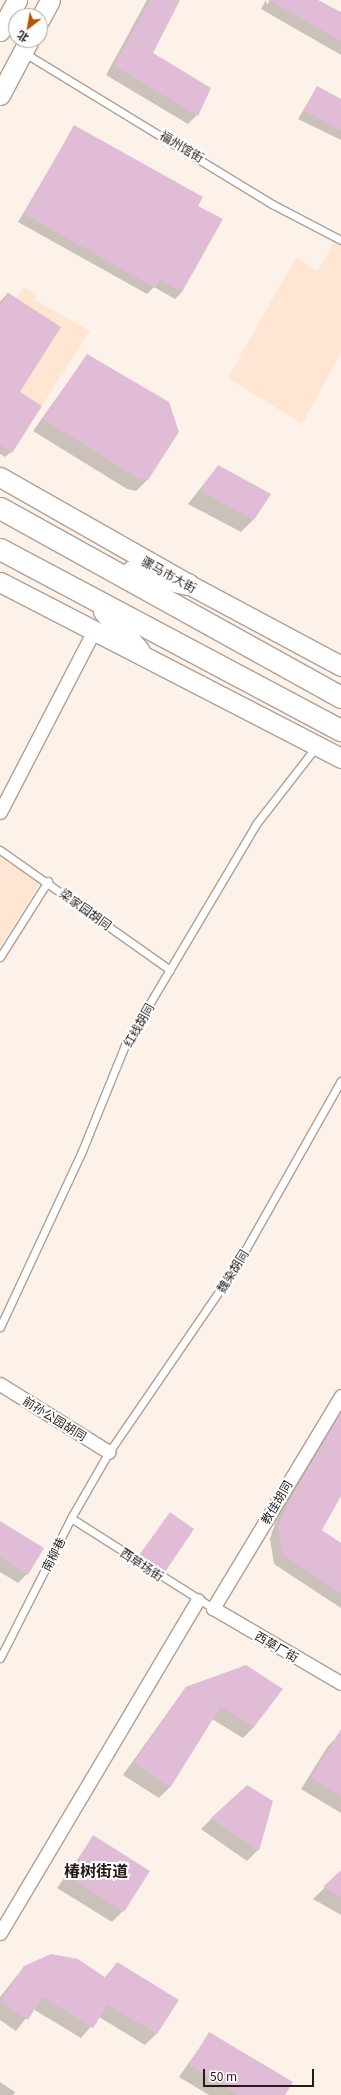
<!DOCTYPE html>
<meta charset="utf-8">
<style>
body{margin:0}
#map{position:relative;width:341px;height:2095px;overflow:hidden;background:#fcf2e9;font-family:Georgia,"Noto Sans SC",serif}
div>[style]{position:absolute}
.built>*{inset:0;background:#fee6d2}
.shadow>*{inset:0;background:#0003}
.building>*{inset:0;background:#e1bcd6}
.roads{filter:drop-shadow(1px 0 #b1a093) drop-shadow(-1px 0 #b1a093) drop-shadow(0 1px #b1a093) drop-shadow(0 -1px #b1a093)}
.lane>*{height:7px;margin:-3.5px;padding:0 3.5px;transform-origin:3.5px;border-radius:3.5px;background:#fff}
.street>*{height:13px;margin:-6.5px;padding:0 6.5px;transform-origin:6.5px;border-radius:6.5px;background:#fff}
.secondary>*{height:19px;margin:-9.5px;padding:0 9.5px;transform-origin:9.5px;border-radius:9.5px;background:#fff}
.primary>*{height:21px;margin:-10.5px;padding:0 10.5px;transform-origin:10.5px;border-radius:10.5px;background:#fff}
span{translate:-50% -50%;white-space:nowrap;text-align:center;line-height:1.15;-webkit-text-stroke:4px #fff;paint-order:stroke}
.street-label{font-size:12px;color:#221b16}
.district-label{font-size:16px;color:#221b16;font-weight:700}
.north{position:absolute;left:8px;top:8px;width:40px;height:40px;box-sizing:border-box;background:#fff;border:1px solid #a7a4a2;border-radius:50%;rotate:211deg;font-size:11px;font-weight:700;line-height:16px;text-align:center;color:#221b16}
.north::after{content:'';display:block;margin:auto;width:14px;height:18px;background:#b45604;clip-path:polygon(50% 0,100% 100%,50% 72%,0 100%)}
.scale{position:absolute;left:203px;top:2069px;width:111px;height:18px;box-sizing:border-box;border:2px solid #221b16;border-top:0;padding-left:5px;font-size:12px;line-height:14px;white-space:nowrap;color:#221b16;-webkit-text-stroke:3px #fff;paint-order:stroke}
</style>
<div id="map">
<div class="built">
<div style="clip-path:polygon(334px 242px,341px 245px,341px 353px,302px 424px,228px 378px,296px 257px,318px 271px)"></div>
<div style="clip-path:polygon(24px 287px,37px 294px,35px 300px,90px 331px,12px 453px,0 445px,0 302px,7px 292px,17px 298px)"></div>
<div style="clip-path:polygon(0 856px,41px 881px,0 947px)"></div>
</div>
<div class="shadow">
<div style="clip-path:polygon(147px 0,179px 0,151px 53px,197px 115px,188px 124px,106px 75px)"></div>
<div style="clip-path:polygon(266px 0,267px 5px,270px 0,316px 0,341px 14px,341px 55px,261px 9px)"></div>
<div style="clip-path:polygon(317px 87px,341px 100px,341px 140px,298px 119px)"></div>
<div style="clip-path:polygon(74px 127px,197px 206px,182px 292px,175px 299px,154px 287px,147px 294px,18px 222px)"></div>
<div style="clip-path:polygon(8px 293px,60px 327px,18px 393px,11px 452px,5px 457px,0 454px,0 302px)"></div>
<div style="clip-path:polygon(87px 355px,147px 480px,136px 491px,127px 489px,33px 431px)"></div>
<div style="clip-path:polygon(218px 466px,253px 520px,241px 532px,188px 504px)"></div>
<div style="clip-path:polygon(341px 1404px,341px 1494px,320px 1530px,341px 1544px,341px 1608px,274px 1564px,270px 1539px,277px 1517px)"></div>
<div style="clip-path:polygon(170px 1513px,164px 1571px,157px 1578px,134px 1562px)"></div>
<div style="clip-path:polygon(0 1522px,27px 1574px,18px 1583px,0 1572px)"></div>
<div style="clip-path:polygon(246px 1666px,254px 1727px,243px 1738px,212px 1719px,170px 1787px,159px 1798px,123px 1775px,186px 1687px)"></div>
<div style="clip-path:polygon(339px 1735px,341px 1736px,341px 1813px,301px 1789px,328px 1746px)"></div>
<div style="clip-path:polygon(212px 1818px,258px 1850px,247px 1861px,201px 1829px)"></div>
<div style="clip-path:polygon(94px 1836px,123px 1911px,112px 1922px,57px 1888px)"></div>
<div style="clip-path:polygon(341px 1872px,341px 1915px,313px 1899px)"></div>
<div style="clip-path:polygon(118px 1963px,157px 2033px,145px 2045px,99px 2017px,81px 2038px,33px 2009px,16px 2031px,0 2020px,0 1997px,24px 1967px,104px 1978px)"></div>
<div style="clip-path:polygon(209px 2034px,284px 2095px,209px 2095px,179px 2077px)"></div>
<div style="clip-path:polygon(0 2082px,15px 2092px,13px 2095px,0 2095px)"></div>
</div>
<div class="building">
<div style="clip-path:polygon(150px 0,180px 0,153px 53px,211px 88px,198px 116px,114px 66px)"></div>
<div style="clip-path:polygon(268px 0,318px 0,341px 12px,341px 41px)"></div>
<div style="clip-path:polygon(317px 86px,341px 99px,341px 130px,304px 111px)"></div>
<div style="clip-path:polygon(74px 125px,203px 197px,198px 206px,223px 219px,182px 292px,160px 280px,155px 288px,24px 214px)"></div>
<div style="clip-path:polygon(8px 293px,61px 327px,20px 392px,42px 406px,12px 453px,0 445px,0 305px)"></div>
<div style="clip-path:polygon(87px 354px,169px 402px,179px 432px,148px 480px,139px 479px,43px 419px)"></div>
<div style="clip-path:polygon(218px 465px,271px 494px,254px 520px,200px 491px)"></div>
<div style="clip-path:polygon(341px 1411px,341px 1496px,322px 1530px,341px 1543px,341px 1593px,283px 1555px,278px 1529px,286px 1507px)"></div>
<div style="clip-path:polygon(170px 1512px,194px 1529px,165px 1572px,140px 1555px)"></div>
<div style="clip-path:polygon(0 1521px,44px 1548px,28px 1575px,0 1557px)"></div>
<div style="clip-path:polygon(246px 1665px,283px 1689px,254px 1727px,221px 1706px,170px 1788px,134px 1763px,186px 1687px)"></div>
<div style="clip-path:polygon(341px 1729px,341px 1796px,311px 1778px)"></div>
<div style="clip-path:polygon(247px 1785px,273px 1801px,259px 1851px,211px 1818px)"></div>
<div style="clip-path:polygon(93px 1835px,150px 1871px,124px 1912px,68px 1876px)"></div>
<div style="clip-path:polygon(341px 1870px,341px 1897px,323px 1887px)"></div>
<div style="clip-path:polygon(51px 1954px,78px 1959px,106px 1978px,117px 1962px,179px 2000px,157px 2034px,108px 2005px,93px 2028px,42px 1997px,28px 2020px,0 2002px,24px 1966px)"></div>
<div style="clip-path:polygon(209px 2032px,293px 2082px,285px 2095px,239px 2095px,189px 2065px)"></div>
</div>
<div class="roads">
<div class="lane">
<div style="left:23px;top:52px;width:292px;rotate:31.4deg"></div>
<div style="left:272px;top:204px;width:78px;rotate:27.6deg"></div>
<div style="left:0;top:850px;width:208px;rotate:35.2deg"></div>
<div style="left:0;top:957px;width:90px;rotate:-57.7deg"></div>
<div style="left:0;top:1327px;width:194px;rotate:-65deg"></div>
<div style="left:82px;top:1151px;width:114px;rotate:-67.9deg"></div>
<div style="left:125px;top:1045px;width:257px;rotate:-59.3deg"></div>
<div style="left:256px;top:824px;width:98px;rotate:-52.1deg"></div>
<div style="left:71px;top:1518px;width:168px;rotate:32.4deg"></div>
<div style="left:0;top:1658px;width:157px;rotate:-63.1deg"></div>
<div style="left:71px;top:1518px;width:76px;rotate:-60.1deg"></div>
<div style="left:109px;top:1452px;width:223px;rotate:-55.6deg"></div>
<div style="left:235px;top:1268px;width:215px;rotate:-60.5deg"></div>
</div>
<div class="street">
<div style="left:0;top:812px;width:204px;rotate:-62.6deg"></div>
<div style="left:0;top:1384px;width:128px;rotate:32deg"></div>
<div style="left:341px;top:1396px;width:248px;rotate:121.1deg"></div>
<div style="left:213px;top:1608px;width:148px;rotate:30.4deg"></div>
<div style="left:0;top:1933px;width:387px;rotate:-59.3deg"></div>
</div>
<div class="secondary">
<div style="left:40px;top:19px;width:21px;rotate:-62deg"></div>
<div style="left:0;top:31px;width:35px;rotate:-61deg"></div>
<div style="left:0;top:95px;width:62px;rotate:-62.2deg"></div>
<div style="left:0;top:477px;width:216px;rotate:29.6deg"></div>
<div style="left:188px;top:584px;width:174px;rotate:28.2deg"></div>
<div style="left:0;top:582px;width:384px;rotate:27.3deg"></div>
</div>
<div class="primary">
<div style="left:0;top:508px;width:390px;rotate:29deg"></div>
<div style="left:0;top:549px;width:386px;rotate:28deg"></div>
<div style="left:132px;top:571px;width:57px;rotate:13.1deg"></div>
<div style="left:104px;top:611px;width:53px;rotate:48.8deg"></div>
</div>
</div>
<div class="street-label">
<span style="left:182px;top:146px;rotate:31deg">福州馆街</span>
<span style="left:169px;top:574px;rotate:29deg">骡马市大街</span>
<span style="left:86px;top:909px;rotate:36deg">梁家园胡同</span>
<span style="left:138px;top:1025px;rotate:-60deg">红线胡同</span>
<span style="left:232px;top:1271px;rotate:-58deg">魏染胡同</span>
<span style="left:55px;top:1418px;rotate:32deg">前孙公园胡同</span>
<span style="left:276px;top:1502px;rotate:-59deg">教佳胡同</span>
<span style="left:53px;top:1554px;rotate:-63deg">南柳巷</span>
<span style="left:142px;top:1564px;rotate:33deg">西草场街</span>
<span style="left:277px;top:1646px;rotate:30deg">西草厂街</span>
</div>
<div class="district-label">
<span style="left:96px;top:1870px">椿树街道</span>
</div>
<div class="north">北</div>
<div class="scale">50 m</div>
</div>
